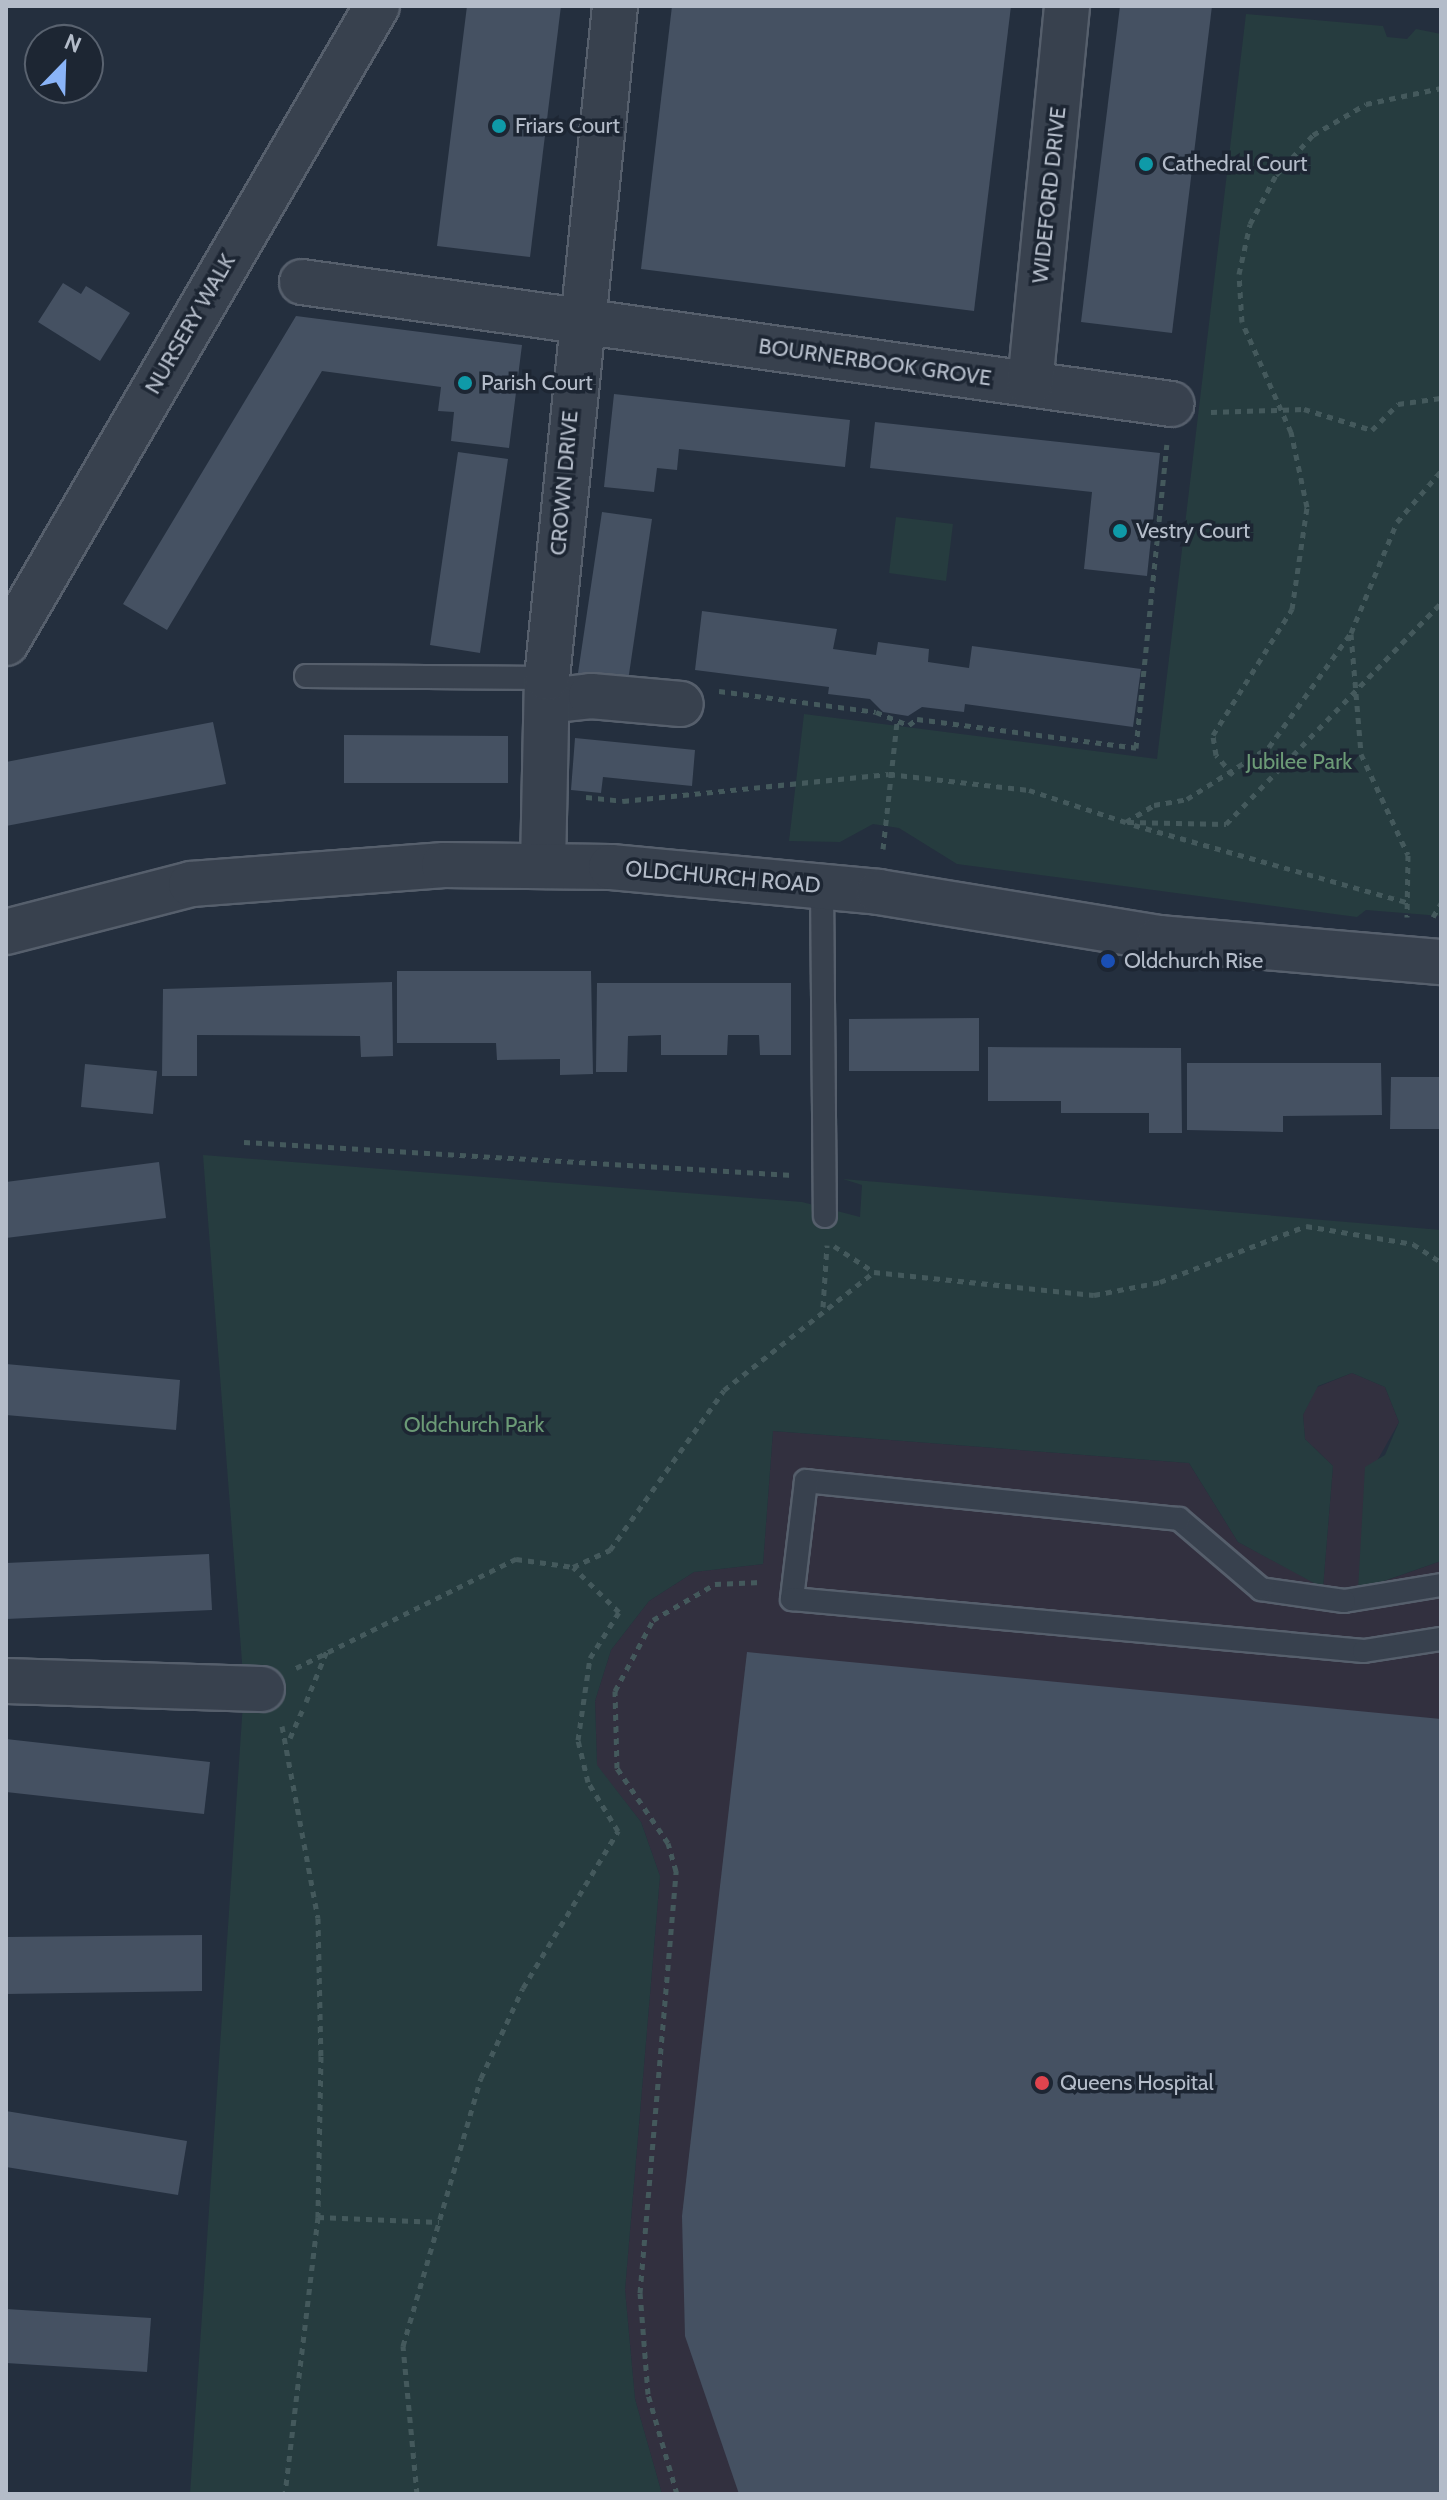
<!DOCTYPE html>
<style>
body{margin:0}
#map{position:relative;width:1447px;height:2500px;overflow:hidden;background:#242f3e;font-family:Cabin,sans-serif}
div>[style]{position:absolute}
.medical>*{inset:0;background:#32303f}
.green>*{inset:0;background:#263c3f}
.building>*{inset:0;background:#455162}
.path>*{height:5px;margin-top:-2.5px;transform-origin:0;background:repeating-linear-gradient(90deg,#44595c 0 6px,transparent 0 12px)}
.roads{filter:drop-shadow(2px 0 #565f6c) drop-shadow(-2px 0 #565f6c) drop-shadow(0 2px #565f6c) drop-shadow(0 -2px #565f6c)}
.service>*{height:22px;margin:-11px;padding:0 11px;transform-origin:11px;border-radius:11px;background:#38414e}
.minor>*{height:44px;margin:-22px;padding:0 22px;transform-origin:22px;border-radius:22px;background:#38414e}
.tertiary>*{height:44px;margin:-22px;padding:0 22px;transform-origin:22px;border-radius:22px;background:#38414e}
.dots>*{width:22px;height:22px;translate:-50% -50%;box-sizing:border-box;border:4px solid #1d2633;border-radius:50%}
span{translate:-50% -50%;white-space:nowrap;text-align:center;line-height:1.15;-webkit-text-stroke:7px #1d2633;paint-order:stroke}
.poi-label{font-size:22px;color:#b4bcc9}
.left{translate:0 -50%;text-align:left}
.street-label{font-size:22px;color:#b4bcc9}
.park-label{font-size:22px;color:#6b9a76}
.frame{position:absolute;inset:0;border:8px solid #b4bcc9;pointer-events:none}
.north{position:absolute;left:24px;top:24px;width:80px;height:80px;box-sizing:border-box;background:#1d2633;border:2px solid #59626f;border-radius:50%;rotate:23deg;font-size:22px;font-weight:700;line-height:32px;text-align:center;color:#b4bcc9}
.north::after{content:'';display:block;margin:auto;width:28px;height:36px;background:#8ab4f8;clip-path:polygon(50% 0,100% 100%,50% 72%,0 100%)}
</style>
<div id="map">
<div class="medical">
<div style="clip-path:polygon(1352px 1373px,1385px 1387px,1399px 1422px,1377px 1461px,1359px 1590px,1441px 1561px,1441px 2494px,662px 2494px,635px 2399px,625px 2290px,660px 1876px,641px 1822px,597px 1766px,595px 1701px,611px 1650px,649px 1601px,694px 1572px,763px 1564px,773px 1431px,1189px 1463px,1238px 1542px,1323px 1587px,1333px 1466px,1305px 1439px,1303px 1415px,1315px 1388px)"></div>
</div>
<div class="green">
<div style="clip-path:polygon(1246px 14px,1383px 26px,1387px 37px,1407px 39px,1416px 29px,1441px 34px,1441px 916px,1366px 910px,1357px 917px,957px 864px,899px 828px,873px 824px,840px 842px,789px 841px,804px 714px,1157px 759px)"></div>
<div style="clip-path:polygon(896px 517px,953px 524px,946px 581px,889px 573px)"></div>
<div style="clip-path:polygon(203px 1155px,802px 1202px,860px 1217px,862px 1185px,843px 1179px,1441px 1230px,1441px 1561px,1358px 1590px,1365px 1467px,1385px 1455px,1399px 1422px,1385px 1387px,1352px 1373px,1318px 1386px,1303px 1415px,1305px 1439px,1333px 1466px,1323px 1588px,1238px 1542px,1189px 1463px,773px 1431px,763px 1564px,694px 1572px,649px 1601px,611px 1650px,595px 1701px,597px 1765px,641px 1822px,660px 1876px,625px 2290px,635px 2399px,662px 2494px,190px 2494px,244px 1688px)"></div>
</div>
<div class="building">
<div style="clip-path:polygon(467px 6px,561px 6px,530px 257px,437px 246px)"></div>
<div style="clip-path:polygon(672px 6px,1011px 6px,974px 311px,641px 269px)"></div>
<div style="clip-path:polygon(1120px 6px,1212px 6px,1172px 333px,1081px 322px)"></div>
<div style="clip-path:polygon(63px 283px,81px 294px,86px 286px,130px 313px,100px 361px,38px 322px)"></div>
<div style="clip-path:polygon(296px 316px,522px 345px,509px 448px,451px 441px,454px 412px,438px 411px,441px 387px,322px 371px,167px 630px,123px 604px)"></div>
<div style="clip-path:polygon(614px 394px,850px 420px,845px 467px,679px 449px,677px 470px,657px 468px,654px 492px,604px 487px)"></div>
<div style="clip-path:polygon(875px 422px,1160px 453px,1147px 576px,1084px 569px,1092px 492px,870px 468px)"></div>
<div style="clip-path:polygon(458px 452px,508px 459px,480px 653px,430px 645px)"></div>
<div style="clip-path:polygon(602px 512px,652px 519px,628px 681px,578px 673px)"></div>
<div style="clip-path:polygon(702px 611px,837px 629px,833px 649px,876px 655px,878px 642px,929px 649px,928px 662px,969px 668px,972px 646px,1141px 669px,1133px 727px,965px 704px,964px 712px,922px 707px,908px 716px,883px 712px,870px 699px,828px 694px,829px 687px,695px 670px)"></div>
<div style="clip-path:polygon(213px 722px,226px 784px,6px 826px,6px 762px)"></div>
<div style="clip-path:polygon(344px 735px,508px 736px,508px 783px,344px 783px)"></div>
<div style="clip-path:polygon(575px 738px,695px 750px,692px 786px,603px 777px,601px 793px,571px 790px)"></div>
<div style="clip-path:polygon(397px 971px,591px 971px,593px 1074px,560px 1075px,560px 1059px,497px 1060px,496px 1043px,397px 1043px)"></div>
<div style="clip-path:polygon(392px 982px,393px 1056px,361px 1057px,360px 1036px,197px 1035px,197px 1076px,162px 1076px,163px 989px)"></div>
<div style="clip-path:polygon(597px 983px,791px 983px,791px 1055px,760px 1055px,759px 1035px,728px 1035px,727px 1055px,661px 1055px,661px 1035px,628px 1036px,627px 1072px,596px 1072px)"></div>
<div style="clip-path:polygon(979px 1018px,979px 1071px,849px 1071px,849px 1019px)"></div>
<div style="clip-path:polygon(988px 1047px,1181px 1048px,1182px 1133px,1149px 1133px,1149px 1113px,1061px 1113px,1061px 1101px,988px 1101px)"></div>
<div style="clip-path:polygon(1187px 1063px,1381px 1063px,1382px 1115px,1283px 1116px,1283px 1132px,1187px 1130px)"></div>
<div style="clip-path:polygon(85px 1064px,157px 1071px,153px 1114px,81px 1107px)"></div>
<div style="clip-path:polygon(1391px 1077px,1441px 1077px,1441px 1129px,1390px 1129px)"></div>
<div style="clip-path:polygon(159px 1162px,166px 1218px,6px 1238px,6px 1182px)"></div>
<div style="clip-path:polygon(6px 1364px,180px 1380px,176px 1430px,6px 1415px)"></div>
<div style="clip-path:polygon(209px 1554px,212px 1610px,6px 1619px,6px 1563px)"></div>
<div style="clip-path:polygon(747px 1652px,1441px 1719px,1441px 2494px,739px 2494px,685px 2336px,682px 2216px)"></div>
<div style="clip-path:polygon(6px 1739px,210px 1762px,204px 1814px,6px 1792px)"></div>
<div style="clip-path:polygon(202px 1935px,202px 1991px,6px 1994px,6px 1937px)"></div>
<div style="clip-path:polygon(6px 2111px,187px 2141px,178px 2195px,6px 2167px)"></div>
<div style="clip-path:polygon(6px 2309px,151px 2318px,147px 2372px,6px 2363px)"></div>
</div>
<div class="path">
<div style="left:1211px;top:412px;width:93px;rotate:-1.8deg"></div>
<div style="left:1304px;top:409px;width:71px;rotate:17.2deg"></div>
<div style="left:1372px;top:430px;width:37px;rotate:-45deg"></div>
<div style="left:1398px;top:404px;width:43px;rotate:-7.9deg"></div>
<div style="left:1351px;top:634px;width:120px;rotate:85.2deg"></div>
<div style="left:1361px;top:754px;width:111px;rotate:65deg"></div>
<div style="left:1408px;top:855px;width:62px;rotate:90.9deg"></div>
<div style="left:719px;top:691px;width:158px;rotate:7.6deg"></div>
<div style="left:876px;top:712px;width:35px;rotate:22deg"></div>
<div style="left:909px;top:725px;width:10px;rotate:-37deg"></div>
<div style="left:917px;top:719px;width:221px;rotate:7.5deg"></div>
<div style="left:1136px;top:748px;width:305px;rotate:-84.2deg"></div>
<div style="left:1233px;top:775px;width:26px;rotate:-130deg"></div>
<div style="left:1216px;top:755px;width:20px;rotate:-99deg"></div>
<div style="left:1213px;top:735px;width:149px;rotate:-57.9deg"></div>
<div style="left:1292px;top:609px;width:103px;rotate:-81.6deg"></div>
<div style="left:1307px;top:507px;width:77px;rotate:-102deg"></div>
<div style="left:1291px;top:432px;width:120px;rotate:-114deg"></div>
<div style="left:1242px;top:322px;width:48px;rotate:-93.6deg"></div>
<div style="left:1239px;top:274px;width:51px;rotate:-77.6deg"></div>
<div style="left:1250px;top:224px;width:55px;rotate:-62deg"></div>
<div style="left:1276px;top:175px;width:54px;rotate:-47.2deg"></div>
<div style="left:1313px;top:135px;width:61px;rotate:-30.3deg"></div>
<div style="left:1366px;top:104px;width:77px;rotate:-12deg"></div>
<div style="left:586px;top:797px;width:37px;rotate:6deg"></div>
<div style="left:623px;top:801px;width:267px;rotate:-5.8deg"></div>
<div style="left:889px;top:774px;width:141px;rotate:6.5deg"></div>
<div style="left:1029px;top:790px;width:102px;rotate:18.3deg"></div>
<div style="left:1126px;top:822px;width:33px;rotate:-31deg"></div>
<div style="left:1154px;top:805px;width:34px;rotate:-10deg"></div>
<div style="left:1187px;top:799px;width:97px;rotate:-32.4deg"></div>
<div style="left:1269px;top:747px;width:140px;rotate:-54.3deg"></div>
<div style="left:1351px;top:633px;width:120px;rotate:-67.5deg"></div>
<div style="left:1397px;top:522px;width:67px;rotate:-49.2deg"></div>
<div style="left:1128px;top:822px;width:98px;rotate:1.2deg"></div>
<div style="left:1226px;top:824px;width:308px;rotate:-45.8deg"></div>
<div style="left:1134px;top:825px;width:284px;rotate:15.8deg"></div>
<div style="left:883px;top:849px;width:127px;rotate:-83.7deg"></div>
<div style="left:1433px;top:917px;width:16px;rotate:-60deg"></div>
<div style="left:244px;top:1142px;width:550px;rotate:3.44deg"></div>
<div style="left:834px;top:1246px;width:48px;rotate:33deg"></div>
<div style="left:823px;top:1307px;width:62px;rotate:-86.3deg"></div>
<div style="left:296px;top:1668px;width:246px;rotate:-26.4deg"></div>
<div style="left:516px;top:1559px;width:58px;rotate:8deg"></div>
<div style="left:573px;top:1567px;width:41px;rotate:-24.7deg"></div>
<div style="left:610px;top:1550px;width:196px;rotate:-54.5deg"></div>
<div style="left:724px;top:1390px;width:191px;rotate:-38.2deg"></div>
<div style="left:874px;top:1272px;width:221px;rotate:6deg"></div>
<div style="left:1094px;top:1295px;width:67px;rotate:-11.1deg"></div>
<div style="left:1160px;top:1282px;width:156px;rotate:-21deg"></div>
<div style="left:1306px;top:1226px;width:109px;rotate:9.5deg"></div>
<div style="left:1413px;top:1244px;width:33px;rotate:33deg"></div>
<div style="left:306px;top:1702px;width:58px;rotate:-67.8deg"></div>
<div style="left:282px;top:1726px;width:195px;rotate:79.4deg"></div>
<div style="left:318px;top:1918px;width:138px;rotate:88.8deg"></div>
<div style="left:321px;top:2056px;width:161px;rotate:91.1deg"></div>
<div style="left:318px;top:2217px;width:279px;rotate:96.8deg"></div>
<div style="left:290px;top:1738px;width:30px;rotate:-66deg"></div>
<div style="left:318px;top:2217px;width:121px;rotate:2.4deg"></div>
<div style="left:417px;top:2494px;width:149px;rotate:-95.4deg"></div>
<div style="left:403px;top:2346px;width:279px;rotate:-73.8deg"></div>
<div style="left:481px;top:2078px;width:99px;rotate:-65deg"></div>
<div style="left:523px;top:1988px;width:184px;rotate:-58.8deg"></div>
<div style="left:618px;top:1831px;width:57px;rotate:-121.5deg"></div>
<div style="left:588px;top:1782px;width:43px;rotate:-103.4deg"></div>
<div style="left:578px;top:1740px;width:83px;rotate:-81.7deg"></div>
<div style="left:590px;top:1658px;width:54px;rotate:-57.8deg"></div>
<div style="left:619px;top:1612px;width:64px;rotate:-135.6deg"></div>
<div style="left:677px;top:2494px;width:104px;rotate:-106.2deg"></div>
<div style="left:648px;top:2394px;width:101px;rotate:-94.5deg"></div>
<div style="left:640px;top:2293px;width:424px;rotate:-85.1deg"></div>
<div style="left:676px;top:1871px;width:29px;rotate:-106deg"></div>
<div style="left:668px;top:1843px;width:91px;rotate:-124.2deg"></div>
<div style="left:617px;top:1768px;width:77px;rotate:-91.5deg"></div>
<div style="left:615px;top:1691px;width:81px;rotate:-61.8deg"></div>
<div style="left:653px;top:1620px;width:72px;rotate:-30.1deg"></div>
<div style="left:715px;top:1584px;width:46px;rotate:-2.5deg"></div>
</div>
<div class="roads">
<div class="service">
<div style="left:306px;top:676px;width:241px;rotate:0.5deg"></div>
<div style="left:822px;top:885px;width:331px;rotate:89.5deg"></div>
<div style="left:1441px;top:1585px;width:98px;rotate:170.6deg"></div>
<div style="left:1344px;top:1601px;width:84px;rotate:-171.8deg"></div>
<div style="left:1261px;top:1589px;width:108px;rotate:-139.5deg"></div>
<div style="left:1179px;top:1519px;width:375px;rotate:-174.2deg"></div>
<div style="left:806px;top:1481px;width:119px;rotate:96.8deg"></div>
<div style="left:792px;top:1599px;width:574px;rotate:5.19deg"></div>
<div style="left:1364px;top:1651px;width:78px;rotate:-8.9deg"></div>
</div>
<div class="minor">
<div style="left:302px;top:282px;width:878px;rotate:7.99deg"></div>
<div style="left:1030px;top:384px;width:380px;rotate:-84.4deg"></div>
<div style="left:6px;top:643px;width:737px;rotate:-59.78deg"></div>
<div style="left:547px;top:701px;width:44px;rotate:-6.5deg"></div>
<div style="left:591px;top:696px;width:90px;rotate:5.1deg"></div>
<div style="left:543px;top:866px;width:188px;rotate:-88.8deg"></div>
<div style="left:547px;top:678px;width:675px;rotate:-84.22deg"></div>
<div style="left:6px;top:1681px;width:256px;rotate:1.8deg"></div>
</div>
<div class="tertiary">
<div style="left:6px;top:932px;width:191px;rotate:-14.5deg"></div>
<div style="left:191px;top:884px;width:254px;rotate:-4.3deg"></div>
<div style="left:444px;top:865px;width:167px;rotate:0.7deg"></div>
<div style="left:611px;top:867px;width:269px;rotate:5.3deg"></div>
<div style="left:879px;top:892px;width:285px;rotate:9.3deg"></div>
<div style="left:1160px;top:938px;width:282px;rotate:4.9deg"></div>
</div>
</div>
<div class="dots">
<div style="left:499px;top:126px;background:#0f9aa8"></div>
<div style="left:1146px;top:164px;background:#0f9aa8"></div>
<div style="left:465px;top:383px;background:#0f9aa8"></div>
<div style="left:1120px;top:531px;background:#0f9aa8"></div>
<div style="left:1108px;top:961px;background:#1a4fb4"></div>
<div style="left:1042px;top:2083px;background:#e0444e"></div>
</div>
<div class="poi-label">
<span class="left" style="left:515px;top:126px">Friars Court</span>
<span class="left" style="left:1162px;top:164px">Cathedral Court</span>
<span class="left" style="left:481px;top:383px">Parish Court</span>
<span class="left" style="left:1136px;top:531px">Vestry Court</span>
<span class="left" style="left:1124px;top:961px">Oldchurch Rise</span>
<span class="left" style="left:1060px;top:2083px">Queens Hospital</span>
</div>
<div class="street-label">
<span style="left:1049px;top:195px;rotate:-84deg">WIDEFORD DRIVE</span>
<span style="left:190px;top:324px;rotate:-60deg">NURSERY WALK</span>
<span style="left:875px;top:362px;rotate:8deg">BOURNERBOOK GROVE</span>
<span style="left:564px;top:483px;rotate:-85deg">CROWN DRIVE</span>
<span style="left:723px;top:877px;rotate:5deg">OLDCHURCH ROAD</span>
</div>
<div class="park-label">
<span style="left:1299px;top:762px">Jubilee Park</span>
<span style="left:474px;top:1425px">Oldchurch Park</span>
</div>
<div class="frame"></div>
<div class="north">N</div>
</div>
